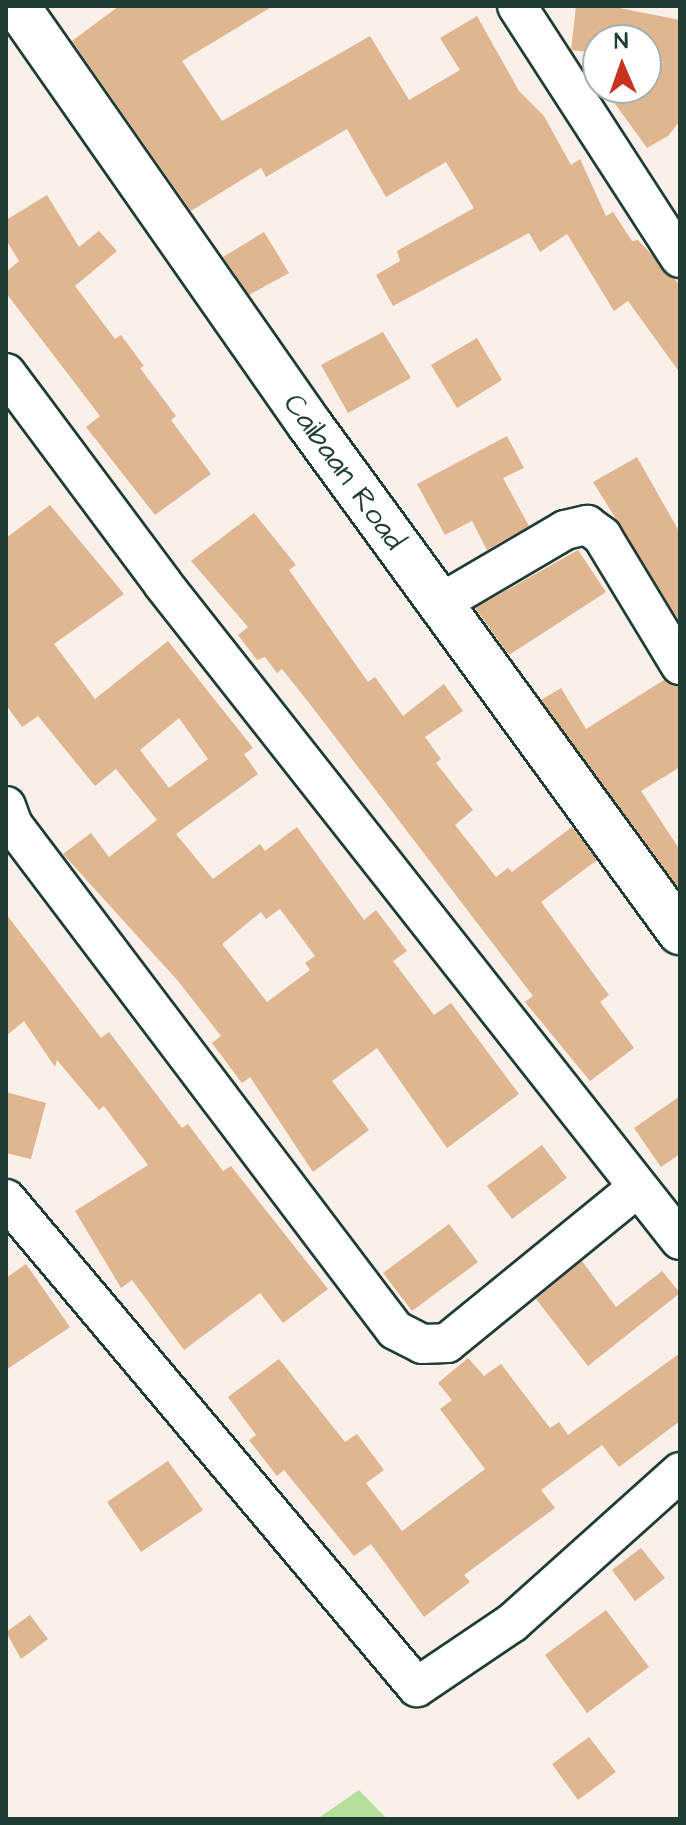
<!DOCTYPE html>
<style>
body{margin:0}
#map{position:relative;width:686px;height:1825px;overflow:hidden;background:#f9f0e9;font-family:"Architects Daughter",sans-serif}
div>[style]{position:absolute}
.green>*{inset:0;background:#b7df9c}
.building>*{inset:0;background:#dfb690}
.roads{filter:drop-shadow(2px 0 #1f3d34) drop-shadow(-2px 0 #1f3d34) drop-shadow(0 2px #1f3d34) drop-shadow(0 -2px #1f3d34)}
.street>*{height:38px;margin:-19px;padding:0 19px;transform-origin:19px;border-radius:19px;background:#fff}
.secondary>*{height:44px;margin:-22px;padding:0 22px;transform-origin:22px;border-radius:22px;background:#fff}
span{translate:-50% -50%;white-space:nowrap;text-align:center;line-height:1.15;-webkit-text-stroke:8px #fff;paint-order:stroke}
.street-label{font-size:30px;color:#1f3d34}
.frame{position:absolute;inset:0;border:8px solid #1f3d34;pointer-events:none}
.north{position:absolute;left:582px;top:24px;width:80px;height:80px;box-sizing:border-box;background:#fff;border:2px solid #a5b1ae;border-radius:50%;rotate:358deg;font-size:22px;font-weight:700;line-height:32px;text-align:center;color:#1f3d34}
.north::after{content:'';display:block;margin:auto;width:28px;height:36px;background:#c8321e;clip-path:polygon(50% 0,100% 100%,50% 72%,0 100%)}
</style>
<div id="map">
<div class="green">
<div style="clip-path:polygon(359px 1790px,387px 1819px,317px 1819px)"></div>
</div>
<div class="building">
<div style="clip-path:polygon(119px 6px,273px 6px,182px 61px,222px 121px,370px 36px,409px 100px,460px 70px,440px 38px,477px 16px,519px 91px,544px 116px,571px 165px,580px 159px,606px 216px,613px 212px,632px 241px,638px 240px,680px 285px,680px 373px,628px 301px,614px 311px,567px 234px,540px 252px,529px 233px,393px 306px,376px 275px,400px 261px,397px 251px,474px 208px,446px 162px,386px 197px,347px 129px,266px 177px,261px 168px,191px 211px,72px 41px)"></div>
<div style="clip-path:polygon(576px 6px,609px 6px,680px 20px,680px 121px,668px 136px,647px 148px,608px 94px,619px 88px,646px 88px,646px 72px,664px 62px,646px 60px,646px 40px,598px 40px,598px 53px,571px 50px)"></div>
<div style="clip-path:polygon(47px 195px,79px 247px,99px 231px,117px 251px,75px 286px,115px 339px,121px 335px,144px 366px,140px 368px,176px 416px,171px 420px,211px 474px,155px 515px,86px 427px,100px 416px,6px 293px,6px 272px,19px 261px,6px 240px,6px 220px)"></div>
<div style="clip-path:polygon(264px 232px,289px 273px,249px 295px,223px 257px)"></div>
<div style="clip-path:polygon(383px 332px,411px 378px,348px 413px,321px 365px)"></div>
<div style="clip-path:polygon(477px 338px,502px 380px,457px 408px,431px 365px)"></div>
<div style="clip-path:polygon(507px 436px,524px 468px,503px 478px,529px 526px,487px 550px,472px 521px,445px 535px,417px 484px)"></div>
<div style="clip-path:polygon(637px 457px,680px 533px,680px 622px,593px 482px)"></div>
<div style="clip-path:polygon(evenodd,50px 505px,124px 594px,54px 644px,95px 699px,168px 641px,253px 748px,244px 754px,258px 774px,176px 834px,213px 879px,260px 844px,265px 851px,297px 827px,364px 920px,376px 910px,407px 951px,393px 961px,434px 1015px,451px 1003px,519px 1094px,447px 1148px,377px 1048px,332px 1081px,369px 1130px,313px 1172px,250px 1077px,242px 1083px,212px 1043px,221px 1036px,178px 981px,63px 854px,91px 833px,109px 857px,157px 820px,116px 769px,95px 786px,38px 716px,22px 727px,6px 705px,6px 538px,50px 505px,179px 718px,208px 759px,169px 788px,140px 750px,179px 718px,50px 505px,280px 909px,315px 956px,305px 963px,310px 970px,267px 1002px,222px 944px,261px 912px,266px 919px,280px 909px)"></div>
<div style="clip-path:polygon(254px 513px,296px 565px,289px 570px,368px 682px,375px 677px,403px 716px,444px 684px,463px 711px,425px 737px,441px 759px,436px 763px,473px 810px,455px 825px,496px 877px,508px 868px,512px 872px,572px 827px,597px 860px,541px 902px,609px 995px,600px 1002px,634px 1048px,590px 1081px,525px 1002px,533px 996px,313px 708px,282px 669px,277px 673px,265px 657px,257px 660px,238px 635px,248px 627px,191px 561px)"></div>
<div style="clip-path:polygon(578px 550px,606px 592px,509px 655px,475px 608px)"></div>
<div style="clip-path:polygon(664px 680px,680px 687px,680px 767px,641px 791px,680px 850px,680px 890px,541px 700px,561px 688px,586px 729px)"></div>
<div style="clip-path:polygon(6px 914px,101px 1038px,109px 1032px,182px 1128px,188px 1124px,223px 1171px,231px 1166px,328px 1289px,283px 1323px,260px 1293px,184px 1350px,132px 1280px,121px 1288px,75px 1211px,148px 1165px,104px 1106px,99px 1110px,57px 1060px,55px 1067px,24px 1021px,6px 1036px)"></div>
<div style="clip-path:polygon(6px 1092px,46px 1103px,31px 1159px,6px 1153px)"></div>
<div style="clip-path:polygon(680px 1096px,680px 1154px,661px 1167px,634px 1128px)"></div>
<div style="clip-path:polygon(542px 1145px,567px 1178px,512px 1219px,487px 1186px)"></div>
<div style="clip-path:polygon(449px 1224px,478px 1262px,412px 1311px,383px 1273px)"></div>
<div style="clip-path:polygon(582px 1261px,616px 1307px,662px 1271px,680px 1293px,588px 1366px,536px 1299px)"></div>
<div style="clip-path:polygon(26px 1264px,70px 1327px,6px 1370px,6px 1278px)"></div>
<div style="clip-path:polygon(680px 1353px,680px 1421px,619px 1467px,602px 1445px,541px 1490px,555px 1508px,464px 1575px,470px 1582px,424px 1617px,371px 1544px,354px 1556px,284px 1470px,277px 1476px,249px 1440px,256px 1435px,228px 1397px,279px 1359px,345px 1442px,357px 1434px,384px 1470px,366px 1483px,402px 1531px,485px 1469px,440px 1409px,452px 1400px,438px 1383px,468px 1358px,484px 1376px,501px 1364px,550px 1428px,559px 1422px,568px 1435px)"></div>
<div style="clip-path:polygon(168px 1461px,203px 1510px,141px 1552px,107px 1502px)"></div>
<div style="clip-path:polygon(641px 1548px,665px 1578px,635px 1601px,612px 1570px)"></div>
<div style="clip-path:polygon(606px 1610px,649px 1667px,587px 1713px,545px 1655px)"></div>
<div style="clip-path:polygon(30px 1615px,48px 1639px,21px 1659px,6px 1632px)"></div>
<div style="clip-path:polygon(589px 1737px,616px 1772px,578px 1800px,552px 1764px)"></div>
</div>
<div class="roads">
<div class="street">
<div style="left:517px;top:6px;width:300px;rotate:57.1deg"></div>
<div style="left:6px;top:373px;width:263px;rotate:53.3deg"></div>
<div style="left:163px;top:584px;width:835px;rotate:51.76deg"></div>
<div style="left:439px;top:604px;width:146px;rotate:-30.4deg"></div>
<div style="left:565px;top:530px;width:23px;rotate:-13deg"></div>
<div style="left:587px;top:525px;width:19px;rotate:36deg"></div>
<div style="left:602px;top:536px;width:151px;rotate:58.8deg"></div>
<div style="left:6px;top:806px;width:20px;rotate:70deg"></div>
<div style="left:13px;top:825px;width:633px;rotate:52.89deg"></div>
<div style="left:395px;top:1330px;width:30px;rotate:27deg"></div>
<div style="left:422px;top:1344px;width:25px;rotate:-2deg"></div>
<div style="left:447px;top:1343px;width:244px;rotate:-39.2deg"></div>
<div style="left:6px;top:1199px;width:638px;rotate:49.9deg"></div>
<div style="left:417px;top:1687px;width:115px;rotate:-34deg"></div>
<div style="left:512px;top:1623px;width:226px;rotate:-41.9deg"></div>
</div>
<div class="secondary">
<div style="left:17px;top:6px;width:511px;rotate:55.04deg"></div>
<div style="left:310px;top:425px;width:628px;rotate:53.88deg"></div>
</div>
</div>
<div class="street-label">
<span style="left:344px;top:472px;rotate:54deg">Caibaan Road</span>
</div>
<div class="frame"></div>
<div class="north">N</div>
</div>
